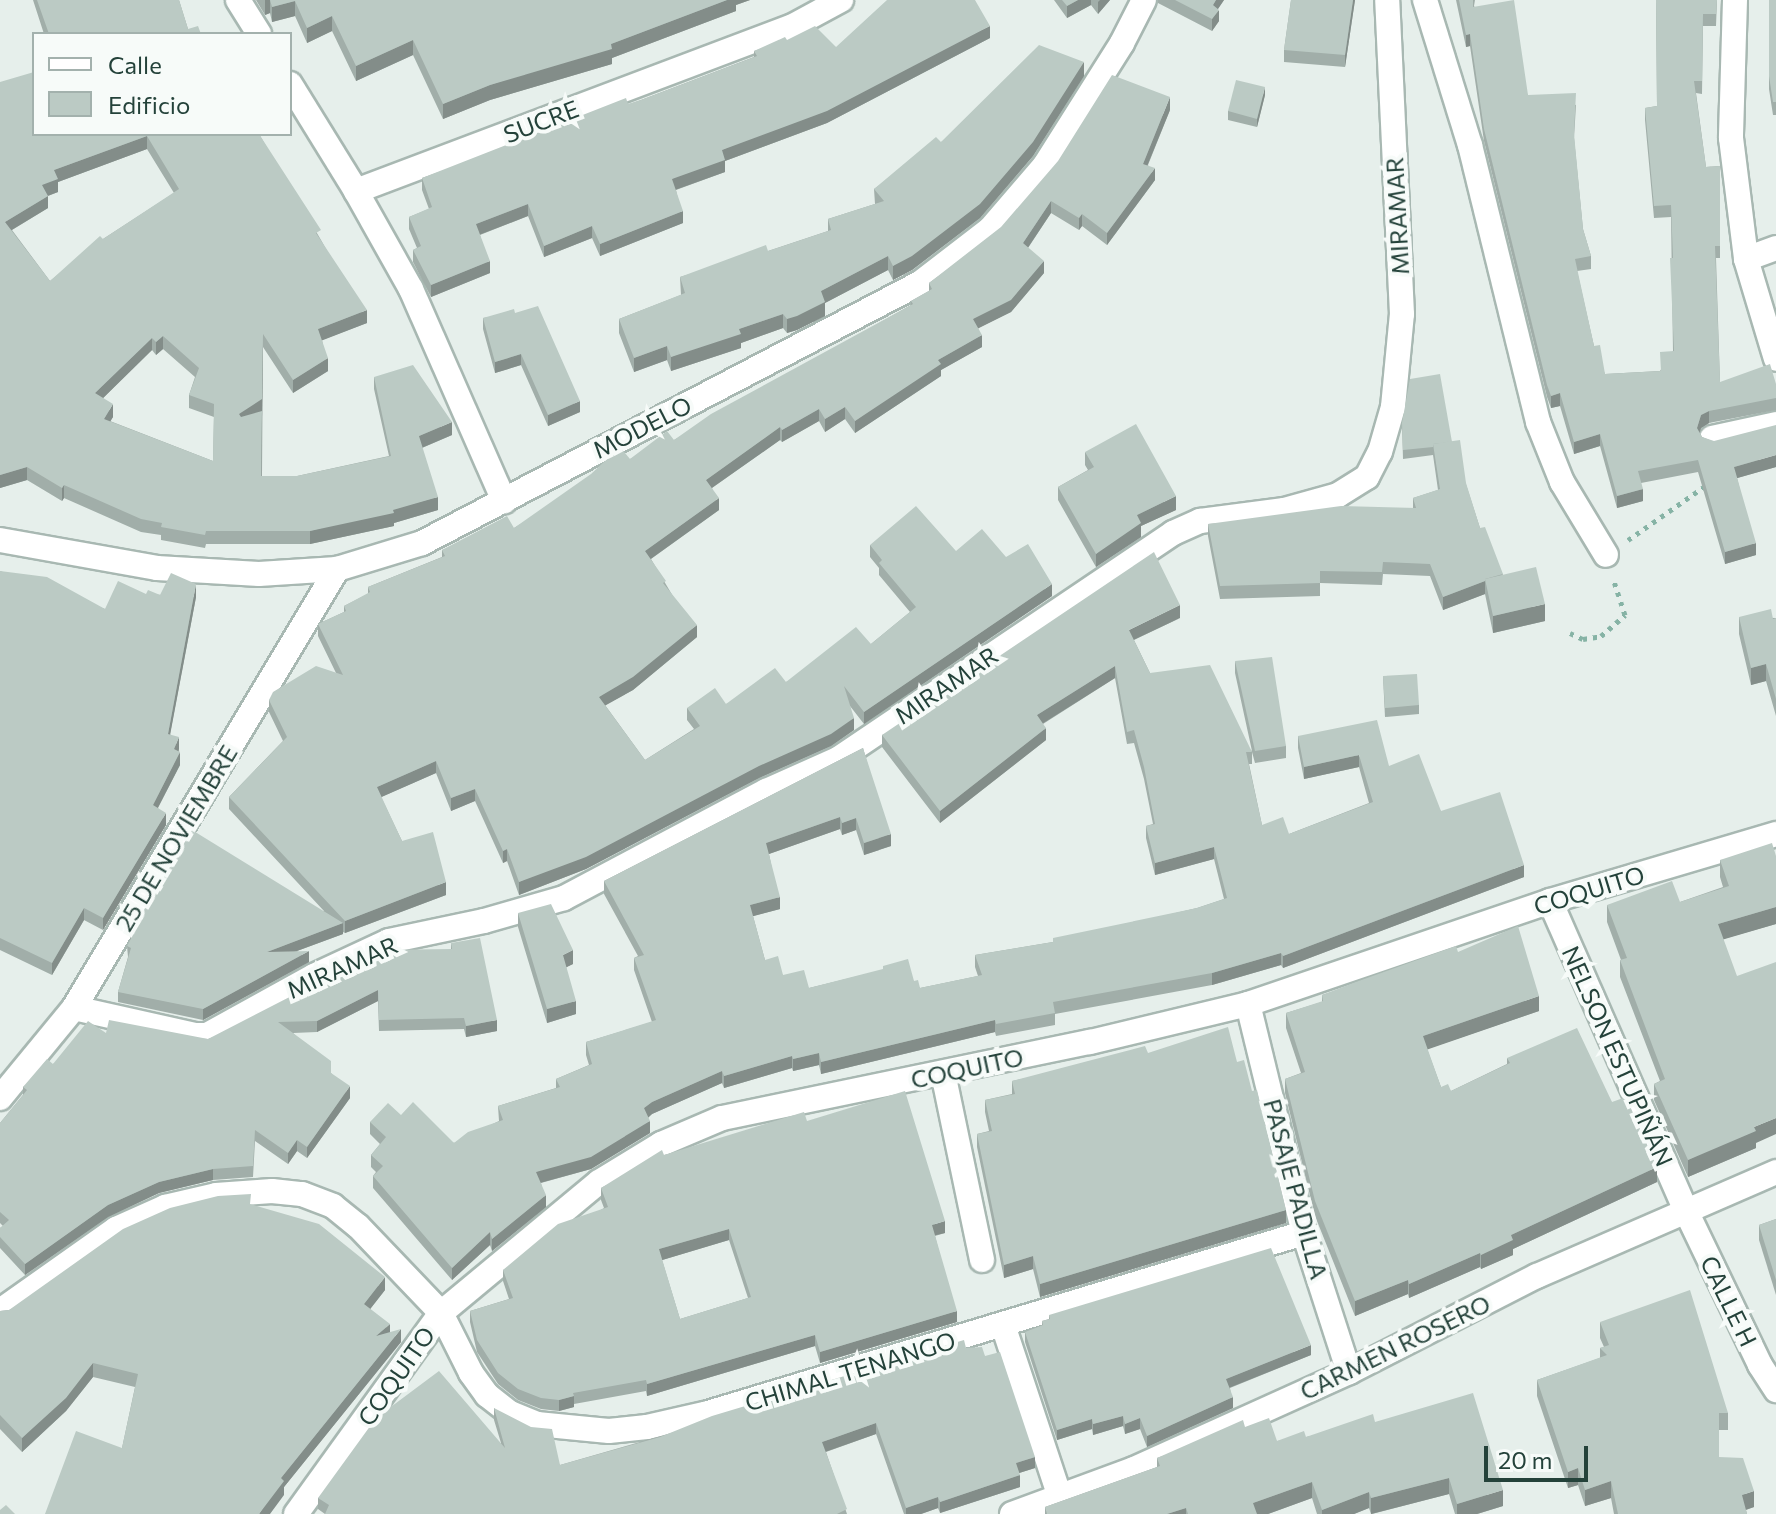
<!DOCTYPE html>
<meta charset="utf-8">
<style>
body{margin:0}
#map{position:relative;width:1776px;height:1514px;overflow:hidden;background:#e6efeb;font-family:Commissioner,sans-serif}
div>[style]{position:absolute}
.path>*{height:5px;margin-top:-2.5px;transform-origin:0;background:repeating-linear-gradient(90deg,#86b3a5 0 4px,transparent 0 10px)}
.roads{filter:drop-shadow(2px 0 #a8b8b2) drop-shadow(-2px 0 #a8b8b2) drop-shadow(0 2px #a8b8b2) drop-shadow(0 -2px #a8b8b2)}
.minor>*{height:24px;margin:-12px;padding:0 12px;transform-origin:12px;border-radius:12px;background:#fff}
.wall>*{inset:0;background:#a1aea9}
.shaded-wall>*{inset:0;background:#838d89}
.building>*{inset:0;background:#bbcac4}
span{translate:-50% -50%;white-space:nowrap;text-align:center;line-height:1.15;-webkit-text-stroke:8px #f7fbf9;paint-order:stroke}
.street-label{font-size:24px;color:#24423a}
.legend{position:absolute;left:32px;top:32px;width:260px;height:104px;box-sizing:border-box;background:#f7fbf9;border:2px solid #a3b1ad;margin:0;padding:10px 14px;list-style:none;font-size:24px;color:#24423a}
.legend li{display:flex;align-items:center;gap:16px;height:40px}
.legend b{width:40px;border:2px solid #a3b1ad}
.scale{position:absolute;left:1484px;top:1446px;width:104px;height:36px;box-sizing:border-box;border:4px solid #24423a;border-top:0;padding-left:10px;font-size:24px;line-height:28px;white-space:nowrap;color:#24423a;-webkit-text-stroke:6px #f7fbf9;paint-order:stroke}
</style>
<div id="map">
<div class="path">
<div style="left:1628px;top:540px;width:98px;rotate:-35deg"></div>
<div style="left:1570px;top:633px;width:14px;rotate:25deg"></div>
<div style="left:1583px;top:639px;width:18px;rotate:-9deg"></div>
<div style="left:1601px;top:636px;width:32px;rotate:-41deg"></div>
<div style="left:1625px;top:615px;width:35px;rotate:-108deg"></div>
</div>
<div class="roads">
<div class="minor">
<div style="left:238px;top:0;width:40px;rotate:58deg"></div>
<div style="left:1425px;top:0;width:152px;rotate:72.8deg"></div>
<div style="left:1470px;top:145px;width:285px;rotate:76.2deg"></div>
<div style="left:1538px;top:422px;width:65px;rotate:68.2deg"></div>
<div style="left:1562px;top:482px;width:85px;rotate:58.9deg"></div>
<div style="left:1735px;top:0;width:138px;rotate:91.7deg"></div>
<div style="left:1731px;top:138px;width:122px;rotate:82.9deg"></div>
<div style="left:1746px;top:259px;width:104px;rotate:73.3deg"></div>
<div style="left:290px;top:84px;width:126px;rotate:58.3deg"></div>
<div style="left:356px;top:191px;width:112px;rotate:60.7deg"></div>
<div style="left:411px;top:289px;width:232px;rotate:66.3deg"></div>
<div style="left:356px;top:191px;width:465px;rotate:-20.7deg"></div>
<div style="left:791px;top:27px;width:57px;rotate:-28.4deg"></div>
<div style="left:1746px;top:259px;width:32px;rotate:-20deg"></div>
<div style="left:1712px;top:438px;width:66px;rotate:-12.3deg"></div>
<div style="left:0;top:540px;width:159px;rotate:10.1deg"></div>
<div style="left:157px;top:568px;width:102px;rotate:3.4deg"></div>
<div style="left:259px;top:574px;width:78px;rotate:-3.7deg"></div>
<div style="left:337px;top:569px;width:89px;rotate:-17deg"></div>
<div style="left:422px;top:543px;width:562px;rotate:-27.57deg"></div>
<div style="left:920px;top:283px;width:88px;rotate:-37.6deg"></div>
<div style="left:990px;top:229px;width:84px;rotate:-49.3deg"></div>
<div style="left:1045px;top:165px;width:144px;rotate:-57.7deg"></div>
<div style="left:1122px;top:43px;width:48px;rotate:-62.9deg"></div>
<div style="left:1550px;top:901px;width:339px;rotate:66.3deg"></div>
<div style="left:1686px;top:1211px;width:171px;rotate:64.3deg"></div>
<div style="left:1760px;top:1365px;width:30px;rotate:57deg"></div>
<div style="left:1248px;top:1004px;width:236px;rotate:76.3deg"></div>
<div style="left:1304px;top:1233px;width:146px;rotate:72.1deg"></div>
<div style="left:74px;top:1008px;width:124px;rotate:12.6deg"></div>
<div style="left:195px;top:1035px;width:12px"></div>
<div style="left:207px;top:1035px;width:122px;rotate:-28.9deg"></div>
<div style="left:314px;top:976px;width:83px;rotate:-25deg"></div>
<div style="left:389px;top:941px;width:97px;rotate:-11.9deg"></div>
<div style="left:484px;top:921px;width:83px;rotate:-16deg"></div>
<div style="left:564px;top:898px;width:229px;rotate:-27.9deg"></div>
<div style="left:766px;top:791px;width:79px;rotate:-24deg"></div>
<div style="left:838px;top:759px;width:404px;rotate:-34deg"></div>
<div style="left:1173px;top:533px;width:30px;rotate:-24deg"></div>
<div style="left:1200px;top:521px;width:85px;rotate:-7.5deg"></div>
<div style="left:1284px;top:510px;width:56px;rotate:-15.5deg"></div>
<div style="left:1338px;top:495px;width:34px;rotate:-32deg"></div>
<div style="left:1367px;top:477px;width:28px;rotate:-63deg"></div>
<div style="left:1380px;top:452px;width:47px;rotate:-73.9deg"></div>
<div style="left:1393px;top:407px;width:93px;rotate:-84.5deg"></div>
<div style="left:1402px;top:314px;width:314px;rotate:-92.7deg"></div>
<div style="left:943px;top:1073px;width:191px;rotate:78.2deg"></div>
<div style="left:0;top:1098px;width:117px;rotate:-50.6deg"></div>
<div style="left:74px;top:1008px;width:512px;rotate:-59.07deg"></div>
<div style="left:0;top:1311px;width:142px;rotate:-35.3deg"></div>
<div style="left:116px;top:1229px;width:54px;rotate:-24.2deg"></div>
<div style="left:165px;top:1207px;width:52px;rotate:-13.2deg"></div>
<div style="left:216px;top:1195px;width:56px;rotate:-4.1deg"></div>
<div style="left:272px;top:1191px;width:30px;rotate:6deg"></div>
<div style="left:302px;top:1194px;width:33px;rotate:21deg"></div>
<div style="left:333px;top:1206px;width:32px;rotate:39deg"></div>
<div style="left:358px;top:1226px;width:120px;rotate:46.3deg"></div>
<div style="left:441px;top:1313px;width:67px;rotate:63.4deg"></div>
<div style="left:471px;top:1373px;width:27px;rotate:54deg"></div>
<div style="left:487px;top:1395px;width:29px;rotate:38deg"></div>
<div style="left:510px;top:1413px;width:29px;rotate:22deg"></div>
<div style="left:537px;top:1424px;width:72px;rotate:5.6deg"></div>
<div style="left:609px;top:1431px;width:38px;rotate:-6deg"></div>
<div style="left:647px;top:1427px;width:63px;rotate:-12.9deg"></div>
<div style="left:708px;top:1413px;width:623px;rotate:-16.81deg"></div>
<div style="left:1003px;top:1325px;width:181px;rotate:71.7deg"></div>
<div style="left:296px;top:1514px;width:248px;rotate:-54.2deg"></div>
<div style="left:441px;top:1313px;width:205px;rotate:-39.7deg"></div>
<div style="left:599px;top:1182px;width:73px;rotate:-31.5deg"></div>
<div style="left:661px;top:1144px;width:66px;rotate:-23.1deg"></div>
<div style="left:722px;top:1118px;width:376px;rotate:-11.7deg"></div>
<div style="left:1090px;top:1042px;width:163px;rotate:-13.5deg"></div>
<div style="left:1248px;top:1004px;width:319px;rotate:-18.8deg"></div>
<div style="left:1550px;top:901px;width:236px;rotate:-16.5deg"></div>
<div style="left:1012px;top:1514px;width:130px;rotate:-20.2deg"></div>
<div style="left:1134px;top:1469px;width:236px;rotate:-24.3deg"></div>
<div style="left:1349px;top:1372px;width:211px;rotate:-27.1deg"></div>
<div style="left:1537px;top:1276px;width:261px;rotate:-23.5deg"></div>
</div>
</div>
<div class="wall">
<div style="clip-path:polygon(33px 0,179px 0,188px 29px,201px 34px,44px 34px)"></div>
<div style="clip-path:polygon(256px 0,750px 0,736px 5px,736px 11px,612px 58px,612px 64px,490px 100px,443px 119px,413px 55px,356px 81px,332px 31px,307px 43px,295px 16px,272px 22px,270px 13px,265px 15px)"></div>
<div style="clip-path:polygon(1054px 0,1110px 0,1098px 14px,1091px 5px,1067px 18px)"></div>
<div style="clip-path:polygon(1158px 0,1224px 0,1218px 9px,1219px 21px,1212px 31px,1158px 3px)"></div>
<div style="clip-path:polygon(1291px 0,1355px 0,1345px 67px,1284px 62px,1284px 50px)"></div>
<div style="clip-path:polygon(1456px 0,1475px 0,1474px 6px,1528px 95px,1576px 105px,1574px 138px,1583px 229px,1591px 256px,1591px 269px,1577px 271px,1594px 346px,1605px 374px,1660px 371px,1673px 351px,1671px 217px,1654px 218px,1645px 120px,1645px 108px,1657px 106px,1656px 0,1717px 0,1716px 26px,1703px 26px,1702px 94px,1696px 93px,1706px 167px,1720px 166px,1720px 258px,1716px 258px,1720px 382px,1776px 384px,1776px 410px,1709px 423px,1701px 428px,1700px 433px,1702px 437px,1776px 467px,1737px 478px,1756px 555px,1725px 564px,1698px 472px,1641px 483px,1643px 501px,1617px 508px,1600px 446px,1574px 454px,1560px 406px,1551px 408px,1547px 397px,1484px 141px,1470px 46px,1466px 47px)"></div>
<div style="clip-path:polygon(1769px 0,1776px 0,1776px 115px,1773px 115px,1769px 89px)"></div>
<div style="clip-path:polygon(990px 38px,827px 123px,725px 161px,725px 172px,676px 190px,683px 223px,600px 256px,592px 238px,544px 257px,528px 216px,480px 235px,490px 273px,431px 297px,413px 262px,413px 250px,417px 248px,409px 229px,409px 217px,429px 209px,422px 190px,422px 178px,641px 100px,754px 57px,754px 51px,787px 40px,836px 47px)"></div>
<div style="clip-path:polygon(1084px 76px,1033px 156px,980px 218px,912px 270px,893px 280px,888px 270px,825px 303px,825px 316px,797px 330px,787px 333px,783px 328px,741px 343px,741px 348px,671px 371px,667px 360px,634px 372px,619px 333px,619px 319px,681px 295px,680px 277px,768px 251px,828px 231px,828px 219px,875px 204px,874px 189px,941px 142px)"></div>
<div style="clip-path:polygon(evenodd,0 82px,34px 134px,259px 134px,321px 240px,367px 323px,322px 340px,328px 371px,293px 393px,263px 347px,262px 476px,297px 476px,389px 456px,374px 389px,374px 377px,452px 435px,422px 448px,438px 510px,394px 523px,394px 526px,310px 544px,206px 544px,205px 548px,161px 540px,161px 535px,141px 532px,64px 498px,62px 501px,27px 480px,0 488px,0 82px,147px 149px,174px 193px,103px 239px,50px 281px,12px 230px,48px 208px,48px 196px,58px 192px,58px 182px,147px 149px,0 82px,163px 349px,195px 377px,189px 395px,189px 408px,214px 417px,213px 461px,110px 421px,113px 417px,103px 398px,152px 350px,156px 355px,163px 349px)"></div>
<div style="clip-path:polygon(1265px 95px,1257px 127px,1228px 120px,1228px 111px)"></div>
<div style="clip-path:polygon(1170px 110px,1148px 165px,1155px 180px,1107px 245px,1082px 226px,1079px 230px,1051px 213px,1028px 248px,1044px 273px,1011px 312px,978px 328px,982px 347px,941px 370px,941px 376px,855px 433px,845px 419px,825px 432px,819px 421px,782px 442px,780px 440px,712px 488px,719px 510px,651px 559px,697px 637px,633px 690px,605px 705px,645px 760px,694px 729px,687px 720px,687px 708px,726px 704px,786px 682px,871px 644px,910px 612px,879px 575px,879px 568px,870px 557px,870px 545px,956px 551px,1006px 557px,1052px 596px,864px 724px,850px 706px,854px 730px,831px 746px,759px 778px,586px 869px,519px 895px,507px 861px,503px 863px,475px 801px,451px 811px,436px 773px,381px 797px,402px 841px,446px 895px,345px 933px,343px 932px,343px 934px,297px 951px,309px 962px,203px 1020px,118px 1002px,118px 992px,128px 957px,127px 946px,130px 941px,130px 933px,324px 911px,229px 809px,229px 797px,283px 741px,269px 712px,269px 700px,336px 673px,318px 636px,318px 624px,344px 612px,344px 606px,368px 594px,368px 587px,442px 557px,442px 550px,514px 528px,630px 459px,674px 440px,911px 305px,911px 301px,929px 291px,929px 283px)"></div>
<div style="clip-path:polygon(515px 313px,580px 412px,548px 426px,521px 365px,495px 373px,483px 329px,483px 318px)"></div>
<div style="clip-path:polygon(1402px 423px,1452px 441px,1480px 528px,1503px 575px,1545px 621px,1493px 633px,1485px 594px,1443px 610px,1430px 576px,1383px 574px,1382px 585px,1320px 583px,1320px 596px,1220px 599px,1208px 536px,1208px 524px,1413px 508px,1413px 498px,1438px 490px,1433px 455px,1403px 459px)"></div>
<div style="clip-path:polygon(1085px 452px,1176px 510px,1141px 526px,1141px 537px,1096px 567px,1058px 500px,1058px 487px,1088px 470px,1085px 465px)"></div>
<div style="clip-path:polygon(0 571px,105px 609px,146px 594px,196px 597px,170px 734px,179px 749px,180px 765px,158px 808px,166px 825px,103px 930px,84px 920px,52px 975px,0 950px)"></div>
<div style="clip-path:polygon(1739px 617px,1776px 618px,1776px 716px,1766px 681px,1751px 685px,1739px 634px)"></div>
<div style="clip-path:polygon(1180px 618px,1134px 640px,1150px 673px,1252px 751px,1235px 673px,1235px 661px,1286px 746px,1286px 758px,1255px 763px,1252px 752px,1252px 764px,1249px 764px,1262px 825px,1289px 834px,1369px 803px,1359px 767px,1304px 779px,1298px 748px,1298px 736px,1389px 766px,1441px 811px,1524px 877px,1283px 968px,1281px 965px,1212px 985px,1055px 1014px,1055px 1025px,996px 1036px,995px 1032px,821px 1074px,819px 1065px,793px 1071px,792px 1068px,724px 1088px,722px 1083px,652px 1114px,648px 1118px,650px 1133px,591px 1169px,541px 1183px,546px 1207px,492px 1251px,490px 1245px,452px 1280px,373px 1188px,373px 1176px,376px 1172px,371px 1167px,371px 1155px,380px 1144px,370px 1134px,370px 1122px,401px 1115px,454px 1143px,499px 1121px,498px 1106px,556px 1088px,556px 1079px,589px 1065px,586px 1055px,586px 1042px,652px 1022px,634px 970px,634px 958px,638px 956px,604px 894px,604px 881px,863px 748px,891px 846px,864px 855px,856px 830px,842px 835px,840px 829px,769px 854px,780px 909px,753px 916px,765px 960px,783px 975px,809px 988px,883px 970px,883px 966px,914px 981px,920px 988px,978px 976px,975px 967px,975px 955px,1053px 942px,1197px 908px,1224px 899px,1214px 859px,1155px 875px,1146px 838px,1146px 826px,1153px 824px,1144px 779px,1134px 743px,1127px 744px,1115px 678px,1043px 724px,1046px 740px,940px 823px,882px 747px,882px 735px)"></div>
<div style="clip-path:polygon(1383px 676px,1419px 705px,1419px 714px,1385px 717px)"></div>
<div style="clip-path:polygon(1776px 856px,1776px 924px,1723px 939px,1756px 1148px,1688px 1177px,1654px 1100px,1654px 1084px,1660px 1081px,1620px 977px,1620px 960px,1621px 960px,1607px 922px,1607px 905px,1680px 902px,1723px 887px,1720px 877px,1720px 860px)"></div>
<div style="clip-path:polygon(518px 913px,573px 964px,566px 967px,576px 1014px,547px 1023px,518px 927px)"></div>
<div style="clip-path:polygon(451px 943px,497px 1031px,466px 1037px,464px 1029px,379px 1031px,378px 1001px,317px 1032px,293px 1033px,331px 1073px,350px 1098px,307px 1158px,297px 1151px,288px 1164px,255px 1141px,253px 1177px,213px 1180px,159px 1193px,108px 1217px,25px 1275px,0 1248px,0 1228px,3px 1226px,0 1223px,0 1123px,23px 1095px,23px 1087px,53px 1064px,106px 1033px,208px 1039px,451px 949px)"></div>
<div style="clip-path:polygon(1458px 952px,1539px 1011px,1427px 1049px,1441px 1087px,1451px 1091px,1507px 1064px,1507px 1058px,1612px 1102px,1657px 1182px,1513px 1249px,1513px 1255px,1481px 1269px,1480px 1267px,1409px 1298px,1408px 1294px,1355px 1316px,1315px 1216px,1285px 1093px,1285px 1079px,1301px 1073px,1286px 1028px,1286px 1013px,1322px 1002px,1322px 995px)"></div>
<div style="clip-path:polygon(1148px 1053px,1237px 1062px,1286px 1223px,1040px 1297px,1033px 1269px,1004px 1278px,977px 1147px,977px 1134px,989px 1131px,985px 1112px,985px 1100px,1012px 1094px,1012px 1081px)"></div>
<div style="clip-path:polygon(evenodd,807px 1121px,945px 1233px,935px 1236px,957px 1322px,820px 1363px,815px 1346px,647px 1396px,646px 1391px,574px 1404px,574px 1407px,559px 1411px,541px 1409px,518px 1400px,498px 1384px,477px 1352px,470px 1322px,470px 1311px,509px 1299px,503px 1281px,503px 1270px,604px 1208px,601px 1200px,601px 1188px,664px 1155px,807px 1121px,729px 1240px,748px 1298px,680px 1319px,662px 1260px,729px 1240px)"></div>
<div style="clip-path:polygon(251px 1205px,385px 1290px,370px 1309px,390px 1332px,401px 1342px,284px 1487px,284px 1495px,122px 1448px,135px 1387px,93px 1377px,66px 1411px,22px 1452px,0 1429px,0 1311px,9px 1310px)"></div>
<div style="clip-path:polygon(1776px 1219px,1776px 1295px,1759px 1240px,1759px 1225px)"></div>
<div style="clip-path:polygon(1049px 1315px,1311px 1355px,1230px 1388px,1233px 1408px,1147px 1447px,1140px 1429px,1125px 1434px,1123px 1426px,1093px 1435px,1092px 1429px,1057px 1440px,1025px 1342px,1025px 1332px,1042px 1325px,1042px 1321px,1049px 1319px)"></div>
<div style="clip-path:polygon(1600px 1322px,1728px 1413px,1728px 1430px,1719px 1430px,1719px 1457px,1754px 1507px,1746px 1510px,1747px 1514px,1614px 1514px,1611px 1498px,1585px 1506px,1578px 1485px,1568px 1488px,1537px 1396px,1537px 1380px,1600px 1358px,1600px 1348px,1604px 1347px,1600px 1338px)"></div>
<div style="clip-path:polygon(966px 1348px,985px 1356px,1035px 1468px,1019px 1473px,1020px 1487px,940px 1513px,938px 1508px,921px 1514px,904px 1514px,876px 1434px,826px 1452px,847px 1514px,325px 1514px,318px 1509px,318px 1498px,501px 1443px,494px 1420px,494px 1408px,560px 1465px)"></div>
<div style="clip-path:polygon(1375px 1422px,1503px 1506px,1477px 1514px,1455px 1514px,1449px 1494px,1372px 1514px,1371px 1514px,1369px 1508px,1354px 1514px,1317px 1514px,1312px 1498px,1268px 1514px,1045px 1514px,1045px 1507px,1157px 1467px,1157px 1458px,1245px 1427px,1277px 1441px,1306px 1437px)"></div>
</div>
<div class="shaded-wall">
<div style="clip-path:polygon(265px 0,270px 0,270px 13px,265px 15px)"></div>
<div style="clip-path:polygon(727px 0,750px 0,736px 5px,736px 11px,612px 58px,612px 64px,490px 100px,443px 119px,443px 104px,490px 85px,611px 44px)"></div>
<div style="clip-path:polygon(1078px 0,1091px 0,1091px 5px,1067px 18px,1067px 6px)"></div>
<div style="clip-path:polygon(1100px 0,1110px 0,1098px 14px,1098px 2px)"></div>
<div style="clip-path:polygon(1216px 0,1224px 0,1213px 16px,1213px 5px)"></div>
<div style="clip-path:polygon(1353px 0,1355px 0,1345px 67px,1345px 55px)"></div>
<div style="clip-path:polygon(295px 1px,295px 16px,272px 22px,272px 7px)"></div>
<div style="clip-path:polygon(1219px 10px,1219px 21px,1212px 31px,1212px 19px)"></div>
<div style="clip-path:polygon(332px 16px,332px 31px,307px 43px,307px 28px)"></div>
<div style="clip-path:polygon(990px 26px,990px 38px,827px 123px,725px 161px,725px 172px,672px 191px,672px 179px,722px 150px)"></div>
<div style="clip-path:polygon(1470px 34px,1470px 46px,1466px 47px,1466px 35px)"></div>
<div style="clip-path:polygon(413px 40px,413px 55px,356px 81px,356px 66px)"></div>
<div style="clip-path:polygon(1084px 62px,1084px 76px,1033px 156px,980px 218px,912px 270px,893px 280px,893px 266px)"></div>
<div style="clip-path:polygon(1265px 87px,1265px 95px,1257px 127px,1257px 119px)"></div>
<div style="clip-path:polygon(1170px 97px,1170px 110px,1143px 176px,1143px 164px)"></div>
<div style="clip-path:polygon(147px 136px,147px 149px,58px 182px,58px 192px,42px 198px,42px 185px,54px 170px)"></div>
<div style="clip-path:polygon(1155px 168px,1155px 180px,1107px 245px,1107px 233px)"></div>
<div style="clip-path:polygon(48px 196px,48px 208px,5px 234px,5px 222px)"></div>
<div style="clip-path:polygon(1051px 201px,1051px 213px,1023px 255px,1023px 243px)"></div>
<div style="clip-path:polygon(528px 204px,528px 216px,476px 236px,476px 224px)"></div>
<div style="clip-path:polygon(683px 211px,683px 223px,600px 256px,600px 244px)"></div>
<div style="clip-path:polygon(1082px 214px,1082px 226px,1079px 230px,1079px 218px)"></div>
<div style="clip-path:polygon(592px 226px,592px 238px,544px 257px,544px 246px)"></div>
<div style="clip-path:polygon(888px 256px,888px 270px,825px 303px,825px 316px,797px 330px,787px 333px,787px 319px,821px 291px)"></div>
<div style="clip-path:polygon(490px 261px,490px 273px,431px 297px,431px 285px)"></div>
<div style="clip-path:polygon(1044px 261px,1044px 273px,1011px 312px,973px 331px,973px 319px)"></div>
<div style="clip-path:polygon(367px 310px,367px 323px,318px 342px,318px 329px)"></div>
<div style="clip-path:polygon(783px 314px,783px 328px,741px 343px,741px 348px,671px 371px,671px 357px,739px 329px)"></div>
<div style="clip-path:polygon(982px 335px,982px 347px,941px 370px,941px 376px,855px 433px,855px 421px,938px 360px)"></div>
<div style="clip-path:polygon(163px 336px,163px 349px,156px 355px,156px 342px)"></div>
<div style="clip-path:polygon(152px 338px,152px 350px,95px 406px,95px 393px)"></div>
<div style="clip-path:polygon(667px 346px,667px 360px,634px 372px,634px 358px)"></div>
<div style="clip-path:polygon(263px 347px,261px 488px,239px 426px,239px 414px)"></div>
<div style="clip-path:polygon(521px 354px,521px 365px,495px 373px,495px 362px)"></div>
<div style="clip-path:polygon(328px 358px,328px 371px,293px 393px,293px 380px)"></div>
<div style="clip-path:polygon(1560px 393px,1560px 406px,1551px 408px,1551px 396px)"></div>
<div style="clip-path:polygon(580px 401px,580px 412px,548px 426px,548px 415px)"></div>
<div style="clip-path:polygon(113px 404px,113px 417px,104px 432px,104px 419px)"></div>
<div style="clip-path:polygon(845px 407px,845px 419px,825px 432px,825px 419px)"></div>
<div style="clip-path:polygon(819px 409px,819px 421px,782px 442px,782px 430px)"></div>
<div style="clip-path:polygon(1709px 411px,1709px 423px,1701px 428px,1697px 440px,1697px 428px,1701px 415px)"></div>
<div style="clip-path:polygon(452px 422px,452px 435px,419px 449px,419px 436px)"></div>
<div style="clip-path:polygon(780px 427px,780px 440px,706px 492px,706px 480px)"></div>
<div style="clip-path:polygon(1600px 434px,1600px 446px,1574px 454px,1574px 442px)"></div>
<div style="clip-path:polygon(1776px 455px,1776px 467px,1734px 479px,1734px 467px)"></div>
<div style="clip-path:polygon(27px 467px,27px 480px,0 488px,0 475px)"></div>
<div style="clip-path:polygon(64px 485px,64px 498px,62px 501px,62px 488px)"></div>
<div style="clip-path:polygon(1643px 489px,1643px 501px,1617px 508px,1617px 496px)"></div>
<div style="clip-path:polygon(1176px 496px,1176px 510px,1141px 526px,1141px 537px,1096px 567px,1096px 554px,1137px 515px)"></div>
<div style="clip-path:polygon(438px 497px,438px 510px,394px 523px,394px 526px,310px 544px,310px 531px)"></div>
<div style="clip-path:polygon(719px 498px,719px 510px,645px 563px,645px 551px)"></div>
<div style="clip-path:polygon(1756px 543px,1756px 555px,1725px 564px,1725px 552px)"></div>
<div style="clip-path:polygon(1485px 581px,1485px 594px,1443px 610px,1443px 597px)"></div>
<div style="clip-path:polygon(196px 584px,196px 597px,168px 746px,168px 734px)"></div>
<div style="clip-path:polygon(1052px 584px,1052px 596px,864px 724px,864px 712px)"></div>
<div style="clip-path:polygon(1545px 604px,1545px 621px,1493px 633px,1493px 616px)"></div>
<div style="clip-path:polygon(1180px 605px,1180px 618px,1129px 642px,1129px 630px)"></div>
<div style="clip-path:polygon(697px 625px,697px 637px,633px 690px,599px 709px,599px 697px)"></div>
<div style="clip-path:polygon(1766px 664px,1766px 681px,1751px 685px,1751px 668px)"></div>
<div style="clip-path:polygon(1115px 666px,1115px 678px,1037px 727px,1037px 715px)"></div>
<div style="clip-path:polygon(854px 718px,854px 730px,831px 746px,759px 778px,586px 869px,519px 895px,519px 882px)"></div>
<div style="clip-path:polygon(1046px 728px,1046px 740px,940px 823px,940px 811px)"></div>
<div style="clip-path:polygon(179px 737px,179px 749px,174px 761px,174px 749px)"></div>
<div style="clip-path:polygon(180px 752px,180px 765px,153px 817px,153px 805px)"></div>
<div style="clip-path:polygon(1359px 755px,1359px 767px,1304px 779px,1304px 767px)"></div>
<div style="clip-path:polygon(436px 761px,436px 773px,377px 799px,377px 787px)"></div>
<div style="clip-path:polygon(475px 789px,475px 801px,451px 811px,451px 798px)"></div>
<div style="clip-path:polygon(166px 813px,166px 825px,103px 930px,103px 918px)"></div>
<div style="clip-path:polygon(840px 817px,840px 829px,766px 855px,766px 843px)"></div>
<div style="clip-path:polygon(856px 818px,856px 830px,842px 835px,842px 823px)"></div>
<div style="clip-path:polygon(891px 834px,891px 846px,864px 855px,864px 843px)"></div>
<div style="clip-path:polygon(1214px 847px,1214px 859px,1155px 875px,1155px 863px)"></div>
<div style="clip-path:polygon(507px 849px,507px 861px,503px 863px,503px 851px)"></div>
<div style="clip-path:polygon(1524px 865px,1524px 877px,1283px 968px,1283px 956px)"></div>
<div style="clip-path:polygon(446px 882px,446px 895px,345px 933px,345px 921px)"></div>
<div style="clip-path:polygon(780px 897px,780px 909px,750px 917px,750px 905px)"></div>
<div style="clip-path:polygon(1776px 907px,1776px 924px,1718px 941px,1718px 924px)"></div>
<div style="clip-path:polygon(84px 908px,84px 920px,52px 975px,52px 963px)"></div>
<div style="clip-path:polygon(343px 923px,343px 934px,267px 962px,267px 952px)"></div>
<div style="clip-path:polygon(573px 950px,573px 964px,563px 969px,563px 955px)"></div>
<div style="clip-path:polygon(309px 951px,309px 962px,203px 1020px,203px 1009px)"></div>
<div style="clip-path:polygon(1281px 953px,1281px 965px,1212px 985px,1212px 973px)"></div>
<div style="clip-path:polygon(378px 990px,378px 1001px,317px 1032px,317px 1021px)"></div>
<div style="clip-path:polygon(1539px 996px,1539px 1011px,1423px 1051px,1423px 1036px)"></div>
<div style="clip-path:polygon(576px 1001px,576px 1014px,547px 1023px,547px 1009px)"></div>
<div style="clip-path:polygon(497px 1020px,497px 1031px,466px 1037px,466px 1026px)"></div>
<div style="clip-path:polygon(995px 1020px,995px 1032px,821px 1074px,821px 1062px)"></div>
<div style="clip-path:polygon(819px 1053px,819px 1065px,793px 1071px,793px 1059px)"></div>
<div style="clip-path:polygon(792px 1056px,792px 1068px,724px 1088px,724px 1076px)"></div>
<div style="clip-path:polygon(722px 1071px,722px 1083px,652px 1114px,644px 1121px,644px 1108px,652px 1102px)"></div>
<div style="clip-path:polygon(350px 1086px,350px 1098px,307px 1158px,307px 1147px)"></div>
<div style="clip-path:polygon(1776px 1118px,1776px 1134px,1756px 1143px,1756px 1148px,1688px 1177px,1688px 1160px,1754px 1127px)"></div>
<div style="clip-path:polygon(650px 1121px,650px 1133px,591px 1169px,536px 1184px,536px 1172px)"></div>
<div style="clip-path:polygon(297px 1140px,297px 1151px,288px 1164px,288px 1153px)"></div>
<div style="clip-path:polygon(1657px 1167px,1657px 1182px,1513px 1249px,1513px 1255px,1481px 1269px,1481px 1255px,1511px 1235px)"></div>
<div style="clip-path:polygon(213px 1169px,213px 1180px,159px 1193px,108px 1217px,25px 1275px,25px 1264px,108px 1205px,159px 1182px)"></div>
<div style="clip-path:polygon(546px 1195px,546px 1207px,492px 1251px,492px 1239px)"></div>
<div style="clip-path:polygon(1286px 1210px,1286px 1223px,1040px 1297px,1040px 1284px)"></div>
<div style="clip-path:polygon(945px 1221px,945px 1233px,932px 1236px,932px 1225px)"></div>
<div style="clip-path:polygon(729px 1229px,729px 1240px,659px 1261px,659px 1249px)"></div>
<div style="clip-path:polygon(490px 1232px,490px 1245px,452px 1280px,452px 1268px)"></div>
<div style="clip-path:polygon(1480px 1253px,1480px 1267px,1409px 1298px,1409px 1284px)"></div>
<div style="clip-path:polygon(1033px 1256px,1033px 1269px,1004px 1278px,1004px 1265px)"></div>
<div style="clip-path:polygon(385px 1277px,385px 1290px,364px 1317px,364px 1304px)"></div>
<div style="clip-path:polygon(1408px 1280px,1408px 1294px,1355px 1316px,1355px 1301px)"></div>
<div style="clip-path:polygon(957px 1311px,957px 1322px,820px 1363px,820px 1352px)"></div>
<div style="clip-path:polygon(390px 1324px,390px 1337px,376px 1336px)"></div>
<div style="clip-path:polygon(401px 1329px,401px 1342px,284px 1487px,284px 1495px,270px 1514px,259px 1514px,281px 1478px)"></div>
<div style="clip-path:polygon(815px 1335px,815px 1346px,647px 1396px,647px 1384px)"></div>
<div style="clip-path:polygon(1311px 1345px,1311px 1355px,1226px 1389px,1226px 1379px)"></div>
<div style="clip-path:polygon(93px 1363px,93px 1377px,66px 1411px,22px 1452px,22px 1438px)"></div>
<div style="clip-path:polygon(574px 1396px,574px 1407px,559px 1411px,559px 1400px)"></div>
<div style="clip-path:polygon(1233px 1397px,1233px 1408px,1147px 1447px,1147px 1436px)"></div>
<div style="clip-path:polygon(1123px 1416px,1123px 1426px,1093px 1435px,1093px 1424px)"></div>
<div style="clip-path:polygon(1140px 1418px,1140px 1429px,1125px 1434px,1125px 1424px)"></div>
<div style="clip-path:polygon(1092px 1419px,1092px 1429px,1057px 1440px,1057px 1430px)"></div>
<div style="clip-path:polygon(876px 1423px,876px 1434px,822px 1453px,822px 1442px)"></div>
<div style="clip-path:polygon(1035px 1457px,1035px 1468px,1016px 1474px,1016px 1463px)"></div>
<div style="clip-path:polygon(1578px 1468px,1578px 1485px,1568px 1488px,1568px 1472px)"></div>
<div style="clip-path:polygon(1020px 1475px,1020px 1487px,940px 1513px,940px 1502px)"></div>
<div style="clip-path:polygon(1449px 1478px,1449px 1494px,1371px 1514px,1371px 1498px)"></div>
<div style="clip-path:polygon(1611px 1481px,1611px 1498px,1585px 1506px,1585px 1490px)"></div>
<div style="clip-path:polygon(1312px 1482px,1312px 1498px,1268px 1514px,1253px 1514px,1253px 1503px)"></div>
<div style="clip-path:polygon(1503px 1490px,1503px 1506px,1477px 1514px,1457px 1514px,1457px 1504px)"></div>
<div style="clip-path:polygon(1754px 1491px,1754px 1507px,1742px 1511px,1742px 1495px)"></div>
<div style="clip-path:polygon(1369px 1492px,1369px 1508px,1354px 1514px,1322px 1514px,1322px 1510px)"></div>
<div style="clip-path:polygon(938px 1497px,938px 1508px,921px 1514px,906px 1514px,906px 1508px)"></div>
<div style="clip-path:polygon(1186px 1508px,1186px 1514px,1167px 1514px)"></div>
</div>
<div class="building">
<div style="clip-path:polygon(37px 0,179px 0,188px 29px,198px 26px,201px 34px,49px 34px)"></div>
<div style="clip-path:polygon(270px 0,727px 0,611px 44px,612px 49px,490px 85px,443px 104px,413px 40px,356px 66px,332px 16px,307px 28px,295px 1px,272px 7px)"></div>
<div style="clip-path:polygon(887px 0,975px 0,990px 26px,827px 111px,722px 150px,725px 160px,672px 179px,683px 211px,600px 244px,592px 226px,544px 246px,528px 204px,476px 224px,490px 261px,431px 285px,413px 250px,421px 246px,409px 217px,432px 207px,422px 178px,626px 98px,628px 104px,641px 100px,757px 56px,754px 51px,785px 37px,787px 40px,815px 26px,836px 47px)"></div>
<div style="clip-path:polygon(1062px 0,1078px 0,1067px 6px)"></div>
<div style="clip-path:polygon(1175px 0,1216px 0,1213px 5px,1219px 10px,1212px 19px)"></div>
<div style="clip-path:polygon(1291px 0,1353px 0,1345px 55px,1284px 50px)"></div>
<div style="clip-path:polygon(1459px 0,1473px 0,1473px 7px,1514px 0,1528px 95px,1576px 93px,1574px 134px,1583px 229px,1591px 256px,1575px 259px,1594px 346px,1600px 345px,1605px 374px,1661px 371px,1660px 352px,1674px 351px,1670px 258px,1673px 258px,1671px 205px,1654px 206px,1645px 108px,1657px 106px,1656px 0,1717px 0,1716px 14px,1703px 14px,1702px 81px,1694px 81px,1706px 167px,1720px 166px,1720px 246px,1715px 246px,1720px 382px,1770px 364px,1776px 384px,1776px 398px,1709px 411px,1701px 415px,1697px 428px,1702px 437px,1714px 441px,1776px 425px,1776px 455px,1734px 467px,1756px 543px,1725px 552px,1698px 460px,1638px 471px,1643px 489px,1617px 496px,1600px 434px,1574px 442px,1560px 393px,1551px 396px,1547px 385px,1484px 129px,1470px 34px,1466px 35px)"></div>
<div style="clip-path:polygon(1769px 0,1776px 0,1776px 102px,1773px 102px,1769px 76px)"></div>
<div style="clip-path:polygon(1039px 45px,1084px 62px,1033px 142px,980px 204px,912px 256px,893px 266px,888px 256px,821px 291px,825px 302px,797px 316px,787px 319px,783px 314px,739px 329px,741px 334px,671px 357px,667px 346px,634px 358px,619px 319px,685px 293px,680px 277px,766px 245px,768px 251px,831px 230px,828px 219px,884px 201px,874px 189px,936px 137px,941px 142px)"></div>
<div style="clip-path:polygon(evenodd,34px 72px,34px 134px,259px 134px,321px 230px,316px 233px,367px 310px,318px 329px,328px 358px,293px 380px,263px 334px,262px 399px,239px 414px,241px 417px,262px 411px,261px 476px,297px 476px,391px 456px,374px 377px,413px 365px,452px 422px,419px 436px,438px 497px,393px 510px,394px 513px,310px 531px,206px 531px,205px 535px,161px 527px,162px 523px,141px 519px,64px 485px,62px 488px,27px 467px,0 475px,0 82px,34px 72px,147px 136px,179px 189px,103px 239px,100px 236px,50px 281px,5px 222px,48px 196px,42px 185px,58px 179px,54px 170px,147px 136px,34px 72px,163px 336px,199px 368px,189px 395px,214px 404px,213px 461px,104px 419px,113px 404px,95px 393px,152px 338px,156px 342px,163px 336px)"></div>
<div style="clip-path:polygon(1112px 75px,1170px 97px,1143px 164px,1155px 168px,1107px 233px,1082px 214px,1079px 218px,1051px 201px,1023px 243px,1044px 261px,1011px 300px,973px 319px,982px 335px,938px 360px,941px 364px,855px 421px,845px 407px,825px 419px,819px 409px,782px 430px,780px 427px,706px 480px,719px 498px,645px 551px,666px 581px,663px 583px,697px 625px,633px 677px,599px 697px,645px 760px,700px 726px,687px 708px,715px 688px,726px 704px,775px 668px,786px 682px,856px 627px,871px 644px,916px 607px,879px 563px,882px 560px,870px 545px,916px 506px,956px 551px,982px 529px,1006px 557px,1028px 544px,1052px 584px,864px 712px,844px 686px,854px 718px,831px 734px,759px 766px,586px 857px,519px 882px,507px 849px,503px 851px,475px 789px,451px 798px,436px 761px,377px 787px,402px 841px,433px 832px,446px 882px,345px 921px,229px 797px,287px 737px,269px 700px,273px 692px,316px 666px,343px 675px,318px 624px,346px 611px,344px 606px,370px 592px,368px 587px,445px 556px,442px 550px,507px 516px,514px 528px,591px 474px,620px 447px,630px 459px,667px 431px,674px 440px,711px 414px,913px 304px,911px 301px,932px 289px,929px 283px,1001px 227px,1058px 161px)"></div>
<div style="clip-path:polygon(1236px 80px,1265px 87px,1257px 119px,1228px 111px)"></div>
<div style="clip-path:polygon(538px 306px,580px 401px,548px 415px,521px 354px,495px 362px,483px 318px,514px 309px,515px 313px)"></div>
<div style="clip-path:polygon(1440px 374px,1452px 442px,1433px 444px,1433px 447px,1403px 450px,1402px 423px,1410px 379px)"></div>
<div style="clip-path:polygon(1136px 424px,1176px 496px,1137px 515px,1141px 523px,1096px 554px,1058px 487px,1094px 467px,1085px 452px)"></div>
<div style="clip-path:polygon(1460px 440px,1466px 483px,1480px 528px,1485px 527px,1503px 574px,1485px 579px,1485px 581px,1443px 597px,1430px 564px,1383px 562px,1382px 572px,1320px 571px,1320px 583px,1220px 586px,1208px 524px,1341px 506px,1416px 508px,1413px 498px,1440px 489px,1433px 444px)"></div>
<div style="clip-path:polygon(1154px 552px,1180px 605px,1129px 630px,1150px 673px,1210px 665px,1252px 752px,1246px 752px,1262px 825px,1283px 817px,1289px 834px,1373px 802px,1359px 755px,1304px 767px,1298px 736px,1377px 720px,1389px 766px,1419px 754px,1441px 811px,1500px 792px,1524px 865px,1283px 956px,1281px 953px,1212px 973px,1053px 1002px,1055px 1013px,996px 1024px,995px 1020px,821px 1062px,819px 1053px,793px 1059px,792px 1056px,724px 1076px,722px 1071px,652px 1102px,644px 1108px,650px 1121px,591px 1157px,536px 1172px,546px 1195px,492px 1239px,490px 1232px,452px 1268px,373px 1176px,383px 1166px,371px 1155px,386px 1137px,370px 1122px,388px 1103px,401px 1115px,413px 1102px,454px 1143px,468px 1132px,503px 1120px,498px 1106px,560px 1087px,556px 1079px,592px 1064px,586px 1042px,656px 1020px,634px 958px,644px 955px,604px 881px,863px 748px,891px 834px,864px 843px,856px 818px,842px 823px,840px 817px,766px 843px,780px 897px,750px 905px,765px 960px,778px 956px,783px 975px,804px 970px,809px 988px,883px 969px,883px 966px,908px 959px,914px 981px,918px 980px,920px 988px,982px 975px,975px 955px,1053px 942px,1053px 938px,1197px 908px,1227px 898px,1214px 847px,1155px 863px,1146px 826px,1155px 824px,1144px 767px,1134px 730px,1127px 732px,1115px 666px,1037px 715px,1046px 728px,940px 811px,882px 735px)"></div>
<div style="clip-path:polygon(1536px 567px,1545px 604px,1493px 616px,1485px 579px)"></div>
<div style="clip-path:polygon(0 571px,47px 577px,105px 609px,118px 581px,146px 594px,148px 590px,160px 595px,171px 573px,196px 584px,168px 734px,179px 737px,174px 749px,180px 752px,153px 805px,166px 813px,103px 918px,84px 908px,52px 963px,0 938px)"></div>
<div style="clip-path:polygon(1771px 609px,1773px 619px,1776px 618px,1776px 699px,1766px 664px,1751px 668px,1739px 617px)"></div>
<div style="clip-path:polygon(1272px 657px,1286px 746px,1255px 751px,1235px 661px)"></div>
<div style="clip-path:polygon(1417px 674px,1419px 705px,1385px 708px,1383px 676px)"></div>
<div style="clip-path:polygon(192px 830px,343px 923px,267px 952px,309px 951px,203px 1009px,118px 992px,131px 948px,127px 946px,133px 935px,130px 933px)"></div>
<div style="clip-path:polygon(1772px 843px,1776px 856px,1776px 907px,1718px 924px,1737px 976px,1776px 962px,1776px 1118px,1754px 1127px,1756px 1131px,1688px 1160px,1654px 1084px,1665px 1079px,1620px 960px,1627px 958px,1607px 905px,1672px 881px,1680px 902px,1729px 886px,1720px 860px)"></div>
<div style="clip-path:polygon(551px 904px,573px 950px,563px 955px,576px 1001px,547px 1009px,518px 913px)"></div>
<div style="clip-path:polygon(1518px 926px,1539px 996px,1423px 1036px,1441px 1087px,1448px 1084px,1451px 1091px,1510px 1063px,1507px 1058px,1577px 1028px,1612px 1102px,1626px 1097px,1657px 1167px,1511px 1235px,1513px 1240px,1481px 1255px,1480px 1253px,1409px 1284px,1408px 1280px,1355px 1301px,1315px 1201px,1285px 1079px,1305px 1072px,1286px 1013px,1323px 1001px,1322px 995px,1356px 982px,1456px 946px,1458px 952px)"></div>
<div style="clip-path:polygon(480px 938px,497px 1020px,466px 1026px,464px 1018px,379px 1020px,378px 990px,317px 1021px,278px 1022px,331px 1061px,331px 1073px,350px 1086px,307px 1147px,297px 1140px,288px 1153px,255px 1130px,253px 1166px,213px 1169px,159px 1182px,108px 1205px,25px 1264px,0 1237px,0 1228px,9px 1220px,0 1212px,0 1123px,27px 1090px,23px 1087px,47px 1059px,53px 1064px,88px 1021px,106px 1033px,109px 1020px,208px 1039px,381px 950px,452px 949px,451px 943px)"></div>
<div style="clip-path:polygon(1228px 1027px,1237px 1062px,1244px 1060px,1252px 1091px,1257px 1090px,1286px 1210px,1040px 1284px,1033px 1256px,1004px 1265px,977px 1134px,992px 1131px,985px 1100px,1015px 1094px,1012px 1081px,1145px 1046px,1148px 1053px)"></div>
<div style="clip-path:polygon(evenodd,905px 1091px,945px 1221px,932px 1225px,957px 1311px,820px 1352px,815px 1335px,647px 1384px,646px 1380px,573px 1393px,574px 1396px,559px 1400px,541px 1398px,518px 1389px,498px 1373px,477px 1340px,470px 1311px,513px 1298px,503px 1270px,558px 1224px,608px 1207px,601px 1188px,662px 1150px,664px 1155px,804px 1112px,807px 1121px,905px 1091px,729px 1229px,751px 1297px,680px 1319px,659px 1249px,729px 1229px)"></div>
<div style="clip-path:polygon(251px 1194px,250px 1204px,319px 1224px,385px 1277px,364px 1304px,390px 1324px,376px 1336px,401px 1329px,281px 1478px,284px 1481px,259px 1514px,45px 1514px,76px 1431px,122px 1448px,138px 1374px,93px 1363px,66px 1398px,22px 1438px,0 1415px,0 1311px,9px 1310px,123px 1229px,170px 1208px,218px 1196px)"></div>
<div style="clip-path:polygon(1776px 1219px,1776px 1280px,1759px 1225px)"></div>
<div style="clip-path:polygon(1271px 1248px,1311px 1345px,1226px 1379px,1233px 1397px,1147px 1436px,1140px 1418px,1125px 1424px,1123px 1416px,1093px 1424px,1092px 1419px,1057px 1430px,1025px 1332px,1043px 1325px,1042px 1321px,1050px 1319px,1049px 1315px)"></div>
<div style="clip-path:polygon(1690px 1290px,1728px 1413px,1719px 1413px,1719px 1457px,1743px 1458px,1754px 1491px,1742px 1495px,1747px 1514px,1618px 1514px,1611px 1481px,1585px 1490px,1578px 1468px,1568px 1472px,1537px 1380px,1607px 1355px,1600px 1348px,1609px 1345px,1600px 1322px)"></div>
<div style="clip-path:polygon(964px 1340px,966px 1348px,982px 1347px,985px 1356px,1000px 1352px,1035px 1457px,1016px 1463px,1020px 1475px,940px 1502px,938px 1497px,906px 1508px,876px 1423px,822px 1442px,847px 1509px,837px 1514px,325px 1514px,329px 1505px,318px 1498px,376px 1418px,439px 1371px,505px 1448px,494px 1408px,531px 1427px,552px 1429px,560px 1465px,660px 1437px,712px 1416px)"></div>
<div style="clip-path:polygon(1473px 1393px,1503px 1490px,1457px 1504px,1449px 1478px,1371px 1498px,1369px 1492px,1322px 1510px,1312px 1482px,1253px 1503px,1257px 1514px,1188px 1514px,1186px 1508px,1167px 1514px,1047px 1514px,1045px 1507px,1160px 1466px,1157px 1458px,1243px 1420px,1245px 1427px,1269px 1418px,1277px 1441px,1304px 1431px,1306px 1437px,1373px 1414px,1375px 1422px)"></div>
<div style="clip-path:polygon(6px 1505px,15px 1514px,0 1514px,0 1510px)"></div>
</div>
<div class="street-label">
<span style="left:541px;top:121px;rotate:-21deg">SUCRE</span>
<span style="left:1397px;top:216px;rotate:-93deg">MIRAMAR</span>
<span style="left:642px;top:427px;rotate:-27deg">MODELO</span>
<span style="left:946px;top:685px;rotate:-34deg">MIRAMAR</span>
<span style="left:176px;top:838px;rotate:-59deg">25 DE NOVIEMBRE</span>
<span style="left:1589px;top:890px;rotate:-17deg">COQUITO</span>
<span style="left:342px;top:967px;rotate:-24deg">MIRAMAR</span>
<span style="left:1618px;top:1056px;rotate:66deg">NELSON ESTUPIÑÁN</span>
<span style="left:967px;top:1068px;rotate:-12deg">COQUITO</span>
<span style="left:1296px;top:1189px;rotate:75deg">PASAJE PADILLA</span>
<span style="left:1729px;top:1301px;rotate:64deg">CALLE H</span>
<span style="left:1395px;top:1347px;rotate:-26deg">CARMEN ROSERO</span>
<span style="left:850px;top:1371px;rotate:-17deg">CHIMAL TENANGO</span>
<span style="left:396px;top:1376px;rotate:-55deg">COQUITO</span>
</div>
<ul class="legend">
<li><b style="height:10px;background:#fff"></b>Calle</li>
<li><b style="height:22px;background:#bbcac4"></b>Edificio</li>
</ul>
<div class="scale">20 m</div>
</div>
